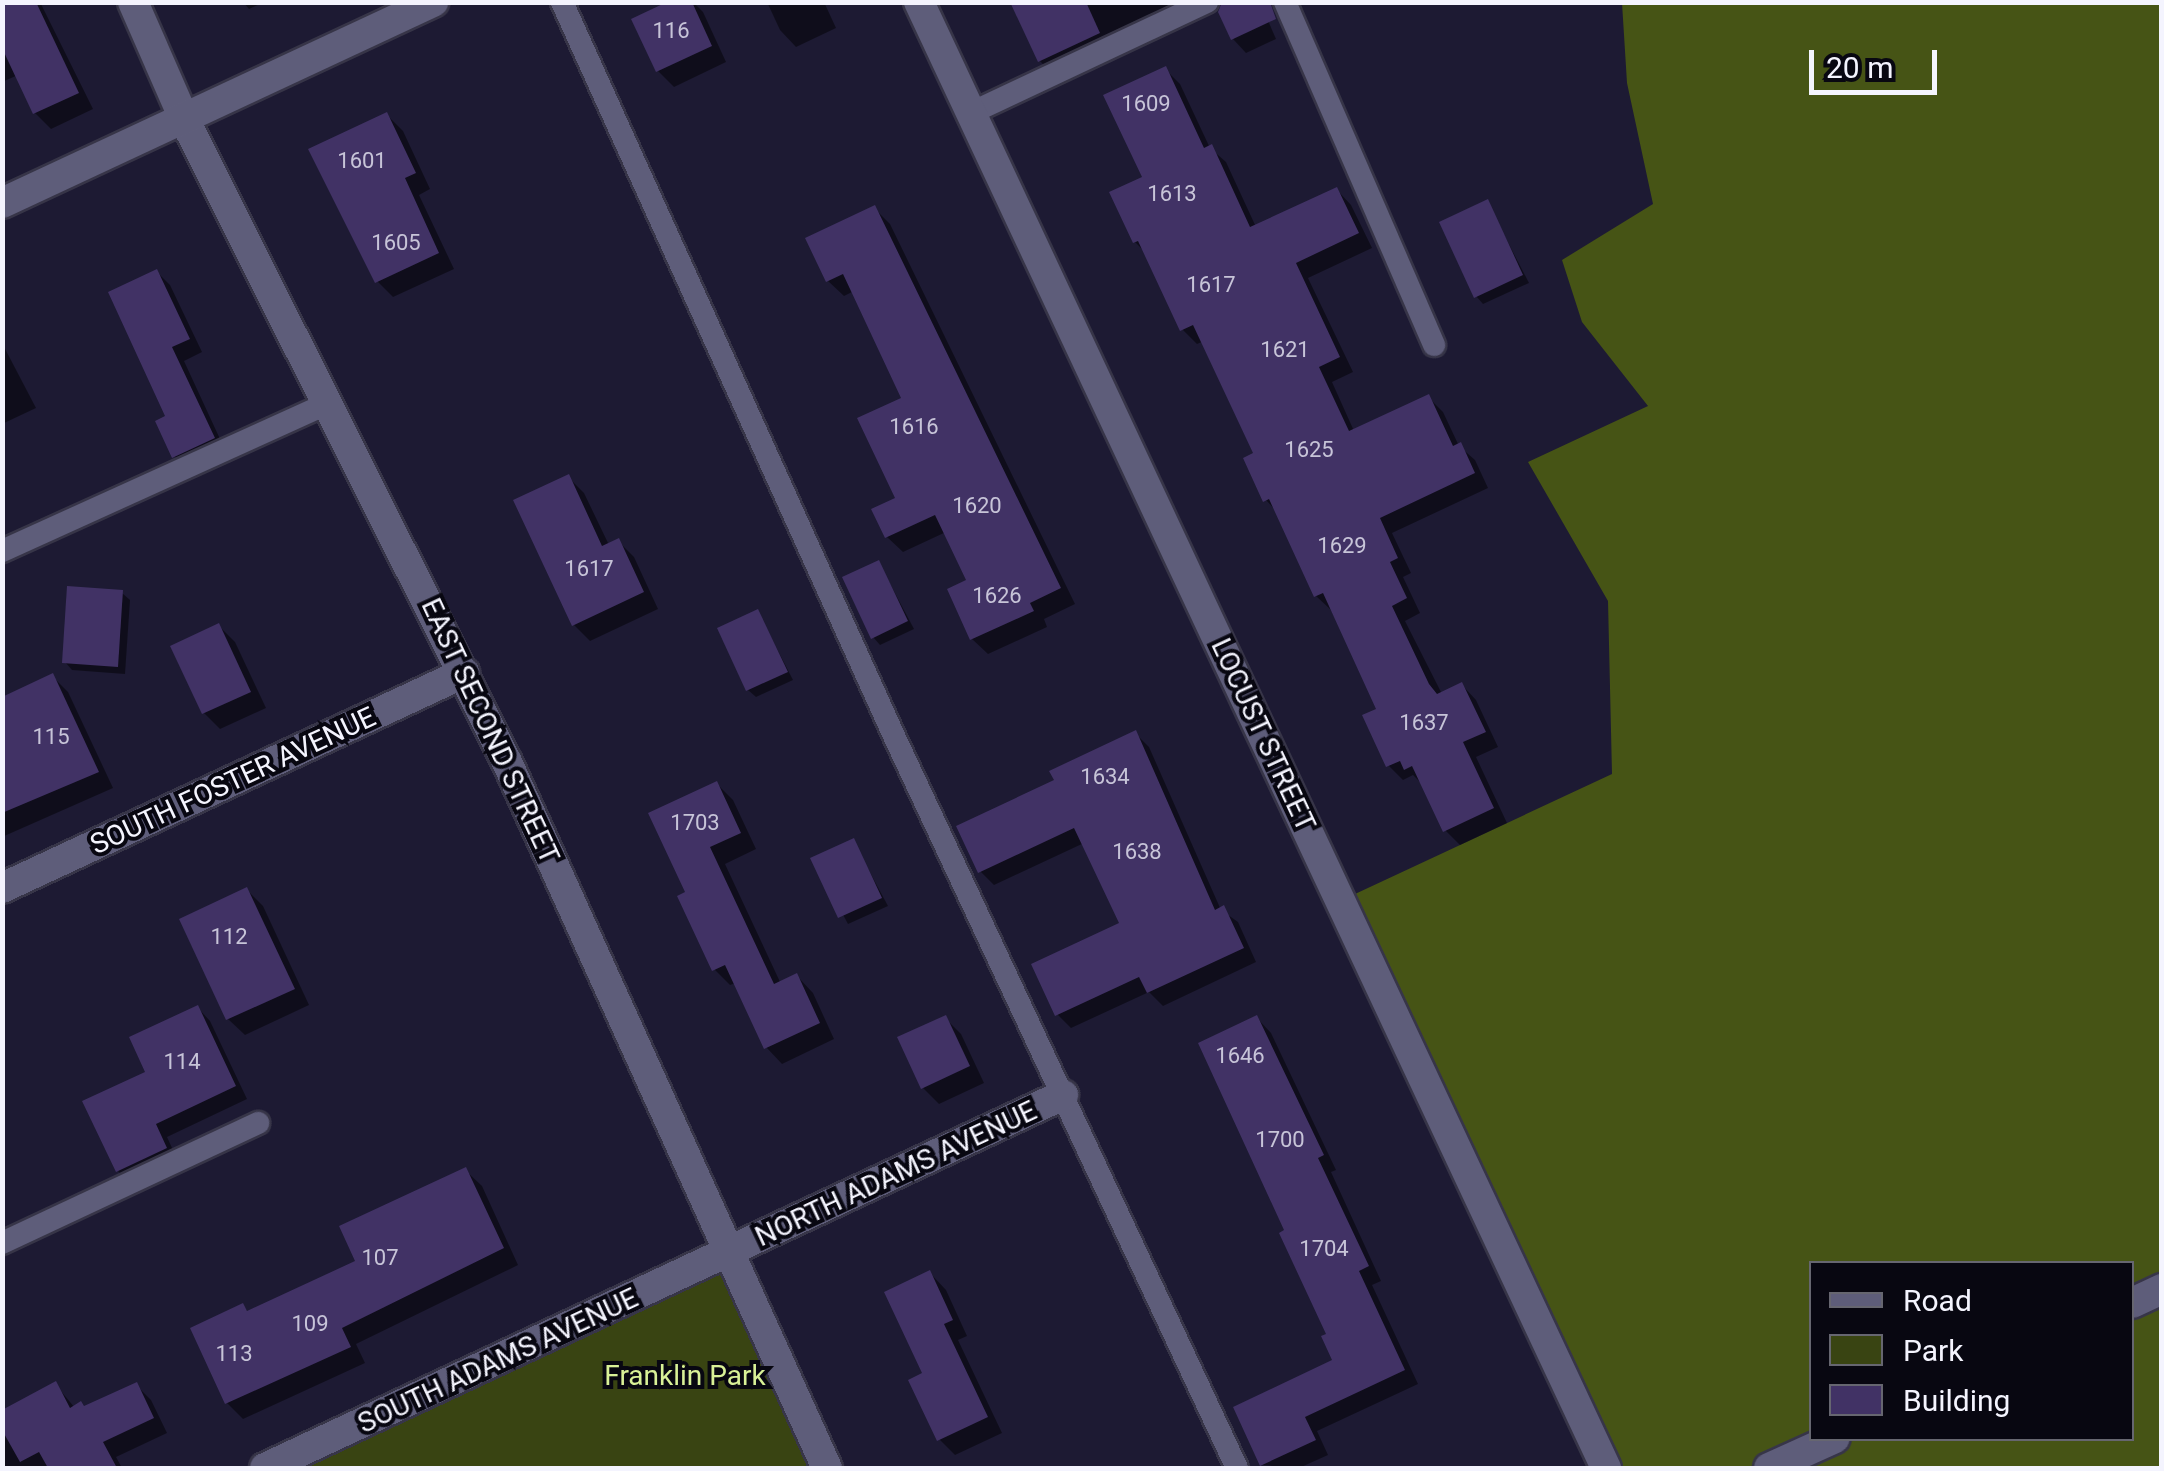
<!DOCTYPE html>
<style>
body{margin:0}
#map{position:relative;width:2164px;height:1471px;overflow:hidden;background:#1d1a33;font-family:Roboto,sans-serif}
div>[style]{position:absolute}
.green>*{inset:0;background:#394412}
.forest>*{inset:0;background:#465415}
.shadow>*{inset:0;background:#0007}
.building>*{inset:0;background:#413265}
.roads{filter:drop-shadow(2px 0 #373548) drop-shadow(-2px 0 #373548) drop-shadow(0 2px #373548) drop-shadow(0 -2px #373548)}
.lane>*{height:22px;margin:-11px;padding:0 11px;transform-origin:11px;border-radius:11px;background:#5e5d7a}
.street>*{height:30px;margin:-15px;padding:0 15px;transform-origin:15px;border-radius:15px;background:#5e5d7a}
span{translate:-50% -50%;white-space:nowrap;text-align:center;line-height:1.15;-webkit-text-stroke:8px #080711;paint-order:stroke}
.number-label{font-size:22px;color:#c7c4d8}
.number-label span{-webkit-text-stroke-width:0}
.street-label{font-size:28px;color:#f4f4fe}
.park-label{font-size:28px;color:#d9f197}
.frame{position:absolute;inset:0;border:5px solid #f4f4fe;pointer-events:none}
.legend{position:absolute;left:1809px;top:1261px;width:325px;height:180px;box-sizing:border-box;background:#080711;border:2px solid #666670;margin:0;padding:12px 18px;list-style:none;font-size:30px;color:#f4f4fe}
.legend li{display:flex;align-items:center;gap:20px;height:50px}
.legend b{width:50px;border:2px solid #666670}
.scale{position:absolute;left:1809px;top:50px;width:128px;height:45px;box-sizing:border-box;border:5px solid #f4f4fe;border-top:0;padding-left:12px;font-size:30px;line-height:35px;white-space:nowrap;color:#f4f4fe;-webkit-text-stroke:8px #080711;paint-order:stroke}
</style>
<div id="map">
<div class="green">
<div style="clip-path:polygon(730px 1252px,827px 1468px,265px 1468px)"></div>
</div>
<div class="forest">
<div style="clip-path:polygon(evenodd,1622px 3px,2161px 3px,2161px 1468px,1606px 1468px,1340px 901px,1612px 774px,1608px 601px,1528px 462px,1648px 406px,1582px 322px,1562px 260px,1653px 204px,1627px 83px,1622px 3px,1812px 1264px,2132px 1264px,2132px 1438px,1812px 1438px,1812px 1264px)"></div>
</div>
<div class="shadow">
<div style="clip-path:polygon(40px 2px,93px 109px,51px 129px,35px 113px,18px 75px,2px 82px,2px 4px)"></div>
<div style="clip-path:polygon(243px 2px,264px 2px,249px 9px)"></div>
<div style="clip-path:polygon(673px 2px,693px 2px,703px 12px,726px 62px,674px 87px,658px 71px)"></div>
<div style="clip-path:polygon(767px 2px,824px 2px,836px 28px,796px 47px,780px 30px)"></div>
<div style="clip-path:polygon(1013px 2px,1183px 2px,1053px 75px,1040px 61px)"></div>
<div style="clip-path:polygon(1260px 2px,1276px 39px,1246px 53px,1233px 39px)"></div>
<div style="clip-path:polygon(1165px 69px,1180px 84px,1210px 148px,1226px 162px,1256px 227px,1337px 190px,1351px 205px,1372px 248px,1308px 278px,1353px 372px,1332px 382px,1354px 431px,1428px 397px,1443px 412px,1459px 446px,1475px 460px,1488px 488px,1392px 533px,1411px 573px,1403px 577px,1420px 613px,1405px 621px,1442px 694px,1462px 685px,1476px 700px,1498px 747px,1476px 757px,1507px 823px,1460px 845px,1445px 830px,1421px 783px,1413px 775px,1403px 780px,1388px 765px,1380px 710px,1331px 610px,1316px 596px,1277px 512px,1266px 500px,1256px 454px,1204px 341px,1197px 344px,1182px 329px,1147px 254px,1135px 242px)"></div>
<div style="clip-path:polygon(387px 115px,403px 131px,430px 189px,419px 195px,454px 269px,393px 297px,377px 281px)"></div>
<div style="clip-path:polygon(1487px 202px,1529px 283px,1483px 304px,1476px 296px)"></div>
<div style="clip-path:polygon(874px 208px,890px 224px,1075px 604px,1044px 619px,1047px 627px,988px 654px,972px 639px,969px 582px,946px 532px,903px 552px,887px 537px,898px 499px,904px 399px,854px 291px,844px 296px,828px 281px)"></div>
<div style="clip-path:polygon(157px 272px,170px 285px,202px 352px,184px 361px,226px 452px,187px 469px,174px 456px)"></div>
<div style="clip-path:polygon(2px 343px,36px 408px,2px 424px)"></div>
<div style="clip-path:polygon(568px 477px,584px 493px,609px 545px,618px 541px,634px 557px,658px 609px,590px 641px,574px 625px)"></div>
<div style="clip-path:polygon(879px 563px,914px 629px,880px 645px,873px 637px)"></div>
<div style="clip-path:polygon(122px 593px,130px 600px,125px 674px,72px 670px,65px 662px)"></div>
<div style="clip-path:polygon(758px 612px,793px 680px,756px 697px,748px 690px)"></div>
<div style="clip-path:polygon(219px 626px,235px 642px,266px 708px,220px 729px,204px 713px,174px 647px)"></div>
<div style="clip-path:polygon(52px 676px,68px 692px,113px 788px,2px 837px,2px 726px)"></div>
<div style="clip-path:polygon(1135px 733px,1149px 747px,1221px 910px,1238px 922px,1256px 962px,1163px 1006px,1149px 992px,1071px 1028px,1057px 1014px,1122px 924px,1084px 843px,994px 885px,980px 871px,1057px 782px)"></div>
<div style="clip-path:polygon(717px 784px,733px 800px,756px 849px,725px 864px,781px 984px,797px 976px,813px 993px,834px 1039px,782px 1064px,766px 1047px,736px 983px,730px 985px,714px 969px,688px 893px)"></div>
<div style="clip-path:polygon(853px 841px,888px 906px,848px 924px,813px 859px)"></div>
<div style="clip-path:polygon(247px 890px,263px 906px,309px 1005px,245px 1035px,228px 1019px,182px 920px)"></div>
<div style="clip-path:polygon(198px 1008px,210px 1021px,247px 1099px,167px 1137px,178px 1161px,130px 1183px,118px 1171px,148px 1073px)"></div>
<div style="clip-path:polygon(945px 1018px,961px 1034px,984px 1083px,939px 1104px,923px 1088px)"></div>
<div style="clip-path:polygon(1257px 1018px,1271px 1033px,1336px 1170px,1331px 1172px,1381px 1281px,1372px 1285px,1418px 1384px,1317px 1431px,1328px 1455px,1299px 1468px,1262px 1465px,1335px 1362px,1330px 1335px,1288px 1232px)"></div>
<div style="clip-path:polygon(465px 1170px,482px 1186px,518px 1265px,356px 1344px,365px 1363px,243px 1419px,227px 1403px,243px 1306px,249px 1313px,358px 1262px)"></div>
<div style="clip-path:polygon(930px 1273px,946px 1290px,967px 1336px,958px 1340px,1002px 1433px,955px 1455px,939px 1439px,926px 1375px)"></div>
<div style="clip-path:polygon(55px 1384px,75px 1408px,85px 1409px,136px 1385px,151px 1400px,167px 1433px,116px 1457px,122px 1468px,2px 1468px,2px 1413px)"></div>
</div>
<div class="building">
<div style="clip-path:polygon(2px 2px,36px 2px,79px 93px,33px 114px,2px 48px)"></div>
<div style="clip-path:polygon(667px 2px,692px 2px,712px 46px,656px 72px,631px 19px)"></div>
<div style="clip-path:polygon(1010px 2px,1086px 2px,1100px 33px,1038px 62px)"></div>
<div style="clip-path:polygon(1222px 2px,1270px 2px,1276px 19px,1231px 40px,1218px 12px)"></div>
<div style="clip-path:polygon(1166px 66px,1204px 148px,1212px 144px,1250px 227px,1337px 187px,1359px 233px,1296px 263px,1340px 357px,1319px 367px,1349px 431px,1429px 394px,1453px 446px,1461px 442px,1475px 473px,1380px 518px,1398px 558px,1390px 562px,1407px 598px,1392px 606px,1429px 684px,1437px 694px,1462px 682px,1486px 732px,1463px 742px,1494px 808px,1443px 832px,1412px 766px,1404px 770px,1400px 761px,1386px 767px,1362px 715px,1376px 709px,1323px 593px,1314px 597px,1269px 499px,1263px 502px,1243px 458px,1253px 453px,1193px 325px,1180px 331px,1138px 241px,1133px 243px,1109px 192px,1142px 177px,1103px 95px)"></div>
<div style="clip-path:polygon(387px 112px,416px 173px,405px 178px,439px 253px,375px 283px,308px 149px)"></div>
<div style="clip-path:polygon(1488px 199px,1523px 275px,1474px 298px,1439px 222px)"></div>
<div style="clip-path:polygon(875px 205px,1061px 588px,1030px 603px,1034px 611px,970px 640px,947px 589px,966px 580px,935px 515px,885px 538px,871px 509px,895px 498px,857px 418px,901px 398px,843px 274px,826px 282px,805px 238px)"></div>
<div style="clip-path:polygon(157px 269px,190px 339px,172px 347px,215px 438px,172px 458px,155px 421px,165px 416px,108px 292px)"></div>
<div style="clip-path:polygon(569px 474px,602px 546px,619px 538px,644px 592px,572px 626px,513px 500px)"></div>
<div style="clip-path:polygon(879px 560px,908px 621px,871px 639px,842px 577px)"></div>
<div style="clip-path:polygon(67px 586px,123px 590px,118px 667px,62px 663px)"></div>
<div style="clip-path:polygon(758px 609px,788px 672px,746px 691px,717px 628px)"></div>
<div style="clip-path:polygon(219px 623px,251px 692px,202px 714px,170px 646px)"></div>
<div style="clip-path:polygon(53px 673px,99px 772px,2px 813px,2px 697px)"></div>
<div style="clip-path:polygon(1136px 730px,1215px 910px,1224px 905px,1244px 948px,1147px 993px,1139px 977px,1055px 1016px,1031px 964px,1119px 923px,1074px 828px,978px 873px,956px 826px,1054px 780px,1049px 771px)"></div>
<div style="clip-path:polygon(717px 781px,741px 833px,710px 847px,774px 984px,797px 973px,820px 1023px,764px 1049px,725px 965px,712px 971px,677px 896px,685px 892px,648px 813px)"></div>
<div style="clip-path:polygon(854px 838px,882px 898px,838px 918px,810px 858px)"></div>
<div style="clip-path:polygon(247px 887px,295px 989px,226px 1020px,179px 919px)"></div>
<div style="clip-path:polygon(198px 1005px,236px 1086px,156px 1124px,167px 1148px,116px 1172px,82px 1101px,145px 1072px,129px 1037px)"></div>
<div style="clip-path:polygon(946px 1015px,970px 1066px,921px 1089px,897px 1037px)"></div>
<div style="clip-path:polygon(1257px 1015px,1324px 1155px,1318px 1158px,1369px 1266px,1359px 1271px,1405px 1370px,1305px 1417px,1316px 1440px,1260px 1466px,1233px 1407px,1332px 1360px,1321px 1336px,1326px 1334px,1279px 1233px,1284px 1230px,1198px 1043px)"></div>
<div style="clip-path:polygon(466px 1167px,504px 1248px,342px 1328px,351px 1347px,225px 1404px,190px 1328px,243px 1303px,247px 1311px,355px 1261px,339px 1226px)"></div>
<div style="clip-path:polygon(930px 1270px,953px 1320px,944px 1324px,988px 1417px,937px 1441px,908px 1380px,922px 1373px,884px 1292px)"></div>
<div style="clip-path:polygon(56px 1381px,70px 1408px,81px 1401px,84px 1406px,137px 1382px,154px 1418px,103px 1442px,117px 1468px,48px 1468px,39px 1452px,20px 1462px,2px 1430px,2px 1410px)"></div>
</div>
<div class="roads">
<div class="lane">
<div style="left:562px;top:2px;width:808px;rotate:65.66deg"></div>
<div style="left:895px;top:738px;width:806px;rotate:64.9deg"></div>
<div style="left:1285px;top:2px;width:374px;rotate:66.5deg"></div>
<div style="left:971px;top:113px;width:261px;rotate:-25.2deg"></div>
<div style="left:2px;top:551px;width:359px;rotate:-24.4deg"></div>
<div style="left:2px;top:1243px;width:283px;rotate:-25.1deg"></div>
</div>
<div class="street">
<div style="left:133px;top:2px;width:128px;rotate:66.4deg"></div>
<div style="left:184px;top:119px;width:720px;rotate:63.33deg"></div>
<div style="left:507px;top:762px;width:775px;rotate:65.62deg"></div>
<div style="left:919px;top:2px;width:1619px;rotate:64.89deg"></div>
<div style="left:2px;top:203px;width:476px;rotate:-25deg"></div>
<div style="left:2px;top:888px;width:510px;rotate:-24.96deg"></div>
<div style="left:2132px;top:1303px;width:33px;rotate:-25deg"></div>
<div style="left:265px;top:1468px;width:881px;rotate:-25.05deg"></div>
<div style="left:1769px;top:1468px;width:72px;rotate:-24.4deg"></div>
</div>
</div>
<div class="number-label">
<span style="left:671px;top:31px">116</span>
<span style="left:1146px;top:104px">1609</span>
<span style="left:362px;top:161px">1601</span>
<span style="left:1172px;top:194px">1613</span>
<span style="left:396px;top:243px">1605</span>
<span style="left:1211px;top:285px">1617</span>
<span style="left:1285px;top:350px">1621</span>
<span style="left:914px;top:427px">1616</span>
<span style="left:1309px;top:450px">1625</span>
<span style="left:977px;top:506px">1620</span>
<span style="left:1342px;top:546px">1629</span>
<span style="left:589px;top:569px">1617</span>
<span style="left:997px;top:596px">1626</span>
<span style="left:1424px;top:723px">1637</span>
<span style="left:51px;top:737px">115</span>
<span style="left:1105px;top:777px">1634</span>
<span style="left:695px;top:823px">1703</span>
<span style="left:1137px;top:852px">1638</span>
<span style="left:229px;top:937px">112</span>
<span style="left:1240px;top:1056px">1646</span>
<span style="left:182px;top:1062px">114</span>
<span style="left:1280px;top:1140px">1700</span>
<span style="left:1324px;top:1249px">1704</span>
<span style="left:380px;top:1258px">107</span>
<span style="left:310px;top:1324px">109</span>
<span style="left:234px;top:1354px">113</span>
</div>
<div class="street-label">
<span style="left:490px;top:731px;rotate:65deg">EAST SECOND STREET</span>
<span style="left:1263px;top:735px;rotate:65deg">LOCUST STREET</span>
<span style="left:233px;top:781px;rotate:-25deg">SOUTH FOSTER AVENUE</span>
<span style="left:896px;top:1174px;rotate:-25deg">NORTH ADAMS AVENUE</span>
<span style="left:498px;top:1361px;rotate:-25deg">SOUTH ADAMS AVENUE</span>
</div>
<div class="park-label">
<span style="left:685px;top:1376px">Franklin Park</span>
</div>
<div class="frame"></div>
<ul class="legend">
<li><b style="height:12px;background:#5e5d7a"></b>Road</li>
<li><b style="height:28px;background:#394412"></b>Park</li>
<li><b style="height:28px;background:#413265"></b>Building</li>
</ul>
<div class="scale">20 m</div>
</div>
